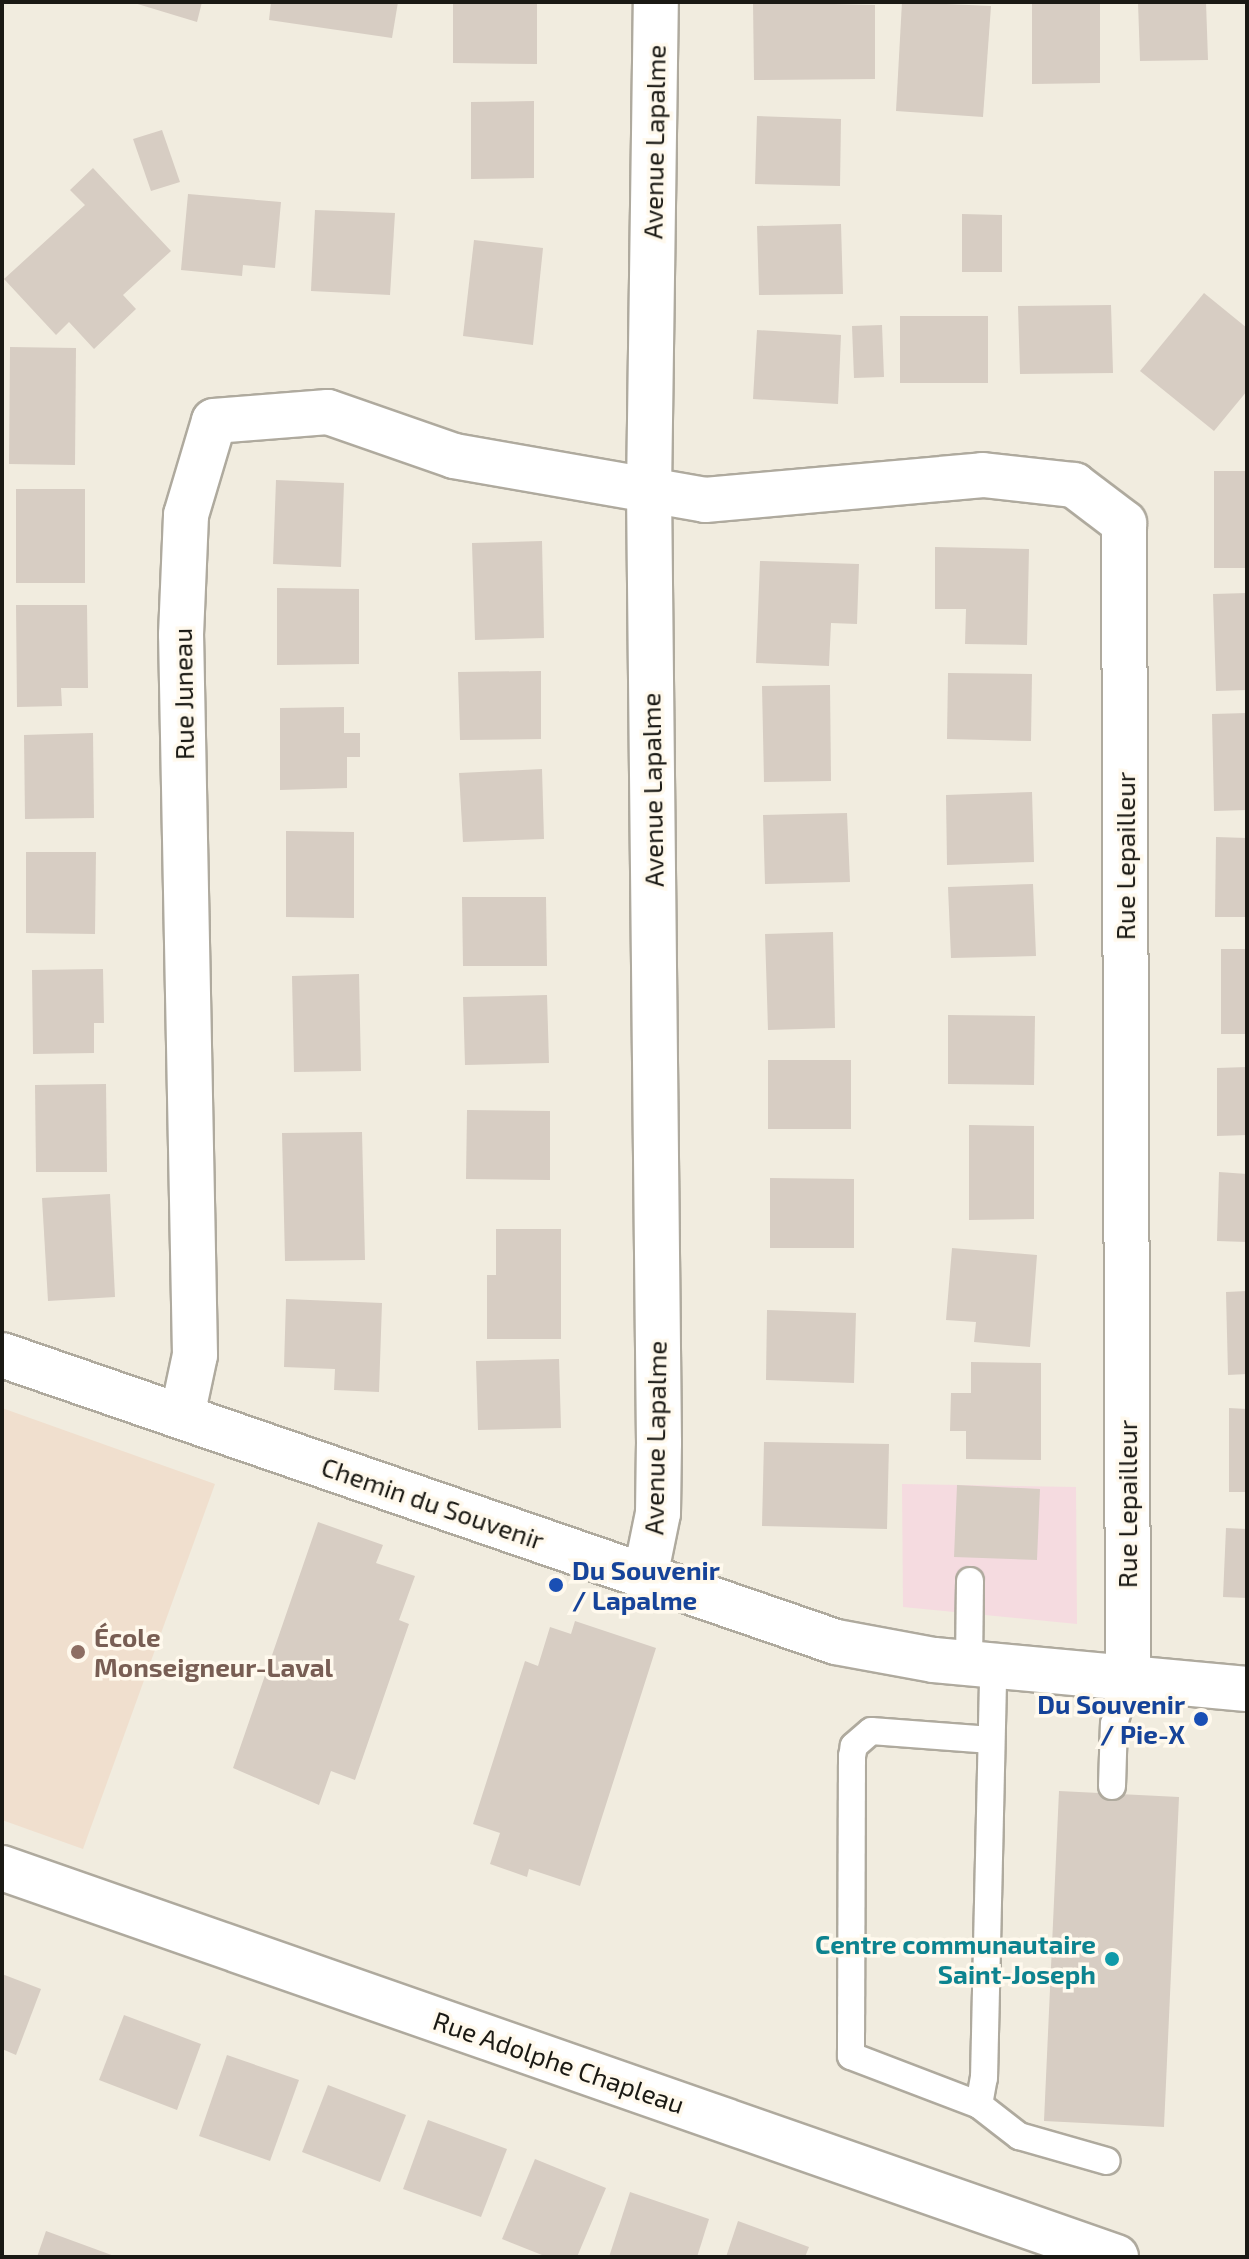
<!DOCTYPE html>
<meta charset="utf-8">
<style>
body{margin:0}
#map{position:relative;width:1249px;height:2259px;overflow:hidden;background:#f1ecdf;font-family:"Exo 2",sans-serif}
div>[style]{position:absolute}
.commercial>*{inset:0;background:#f5dbe0}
.education>*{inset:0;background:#f0dfce}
.building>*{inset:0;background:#d7cdc3}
.roads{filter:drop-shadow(2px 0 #afaa9e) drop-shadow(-2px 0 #afaa9e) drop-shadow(0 2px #afaa9e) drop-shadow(0 -2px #afaa9e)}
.service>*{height:26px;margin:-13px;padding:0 13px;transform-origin:13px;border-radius:13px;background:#fff}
.minor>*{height:44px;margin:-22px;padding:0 22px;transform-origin:22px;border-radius:22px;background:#fff}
.tertiary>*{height:44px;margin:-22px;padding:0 22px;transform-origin:22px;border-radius:22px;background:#fff}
.dots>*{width:22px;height:22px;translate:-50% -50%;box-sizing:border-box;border:4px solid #fff9ed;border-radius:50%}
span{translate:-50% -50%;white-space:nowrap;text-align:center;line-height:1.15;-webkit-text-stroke:7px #fff9ed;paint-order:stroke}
.street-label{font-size:26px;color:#1a1914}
.transit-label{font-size:26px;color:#164399;font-weight:700}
.left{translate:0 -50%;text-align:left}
.right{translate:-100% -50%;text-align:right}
.education-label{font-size:26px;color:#785e54;font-weight:700}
.culture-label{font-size:26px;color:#0d838f;font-weight:700}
.frame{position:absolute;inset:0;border:4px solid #1a1914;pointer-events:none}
</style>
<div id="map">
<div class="commercial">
<div style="clip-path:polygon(902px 1484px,1076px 1487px,1077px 1624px,903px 1607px)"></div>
</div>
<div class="education">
<div style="clip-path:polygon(2px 1408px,215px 1484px,83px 1849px,2px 1820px)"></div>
</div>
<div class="building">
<div style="clip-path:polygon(131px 2px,202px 2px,197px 22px)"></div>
<div style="clip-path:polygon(271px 2px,398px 2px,392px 38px,269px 20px)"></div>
<div style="clip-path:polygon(453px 2px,537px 2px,537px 64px,453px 63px)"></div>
<div style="clip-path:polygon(753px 2px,875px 5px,875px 79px,754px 80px)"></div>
<div style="clip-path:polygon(902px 2px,991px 6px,983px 117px,896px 111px)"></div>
<div style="clip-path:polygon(1032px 2px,1100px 2px,1100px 83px,1032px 84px)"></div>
<div style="clip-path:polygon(1138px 2px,1206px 2px,1208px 60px,1140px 61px)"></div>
<div style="clip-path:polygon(534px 101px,534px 178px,471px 179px,471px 102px)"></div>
<div style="clip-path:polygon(757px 116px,841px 119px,840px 186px,755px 184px)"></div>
<div style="clip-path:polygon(162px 130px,180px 182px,151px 191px,133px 139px)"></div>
<div style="clip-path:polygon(93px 168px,171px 251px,123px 295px,136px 309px,94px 349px,69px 322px,56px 335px,4px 279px,85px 205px,70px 190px)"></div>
<div style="clip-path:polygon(188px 194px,281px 202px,275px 268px,243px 265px,242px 276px,181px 270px)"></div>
<div style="clip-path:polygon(315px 210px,395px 213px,390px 295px,311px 291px)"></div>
<div style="clip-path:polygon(962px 214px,1002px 215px,1002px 272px,962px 272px)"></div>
<div style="clip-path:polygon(841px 224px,843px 294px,759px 295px,757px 226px)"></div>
<div style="clip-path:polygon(474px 240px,543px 248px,533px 345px,463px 336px)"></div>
<div style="clip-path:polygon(1204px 293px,1247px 328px,1247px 391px,1214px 431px,1140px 371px)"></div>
<div style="clip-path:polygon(1111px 305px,1113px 373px,1020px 374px,1018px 306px)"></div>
<div style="clip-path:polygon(900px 316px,988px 316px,988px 383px,900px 383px)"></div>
<div style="clip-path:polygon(882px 325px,884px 377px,854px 378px,852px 326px)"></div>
<div style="clip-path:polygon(757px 330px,841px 335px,838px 404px,753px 399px)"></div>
<div style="clip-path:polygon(10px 347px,76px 348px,75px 465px,9px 464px)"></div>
<div style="clip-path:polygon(1214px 471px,1247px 471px,1247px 568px,1214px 568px)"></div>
<div style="clip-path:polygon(276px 480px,344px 483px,341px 567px,273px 564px)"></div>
<div style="clip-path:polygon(16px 489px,85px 489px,85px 583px,16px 583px)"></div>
<div style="clip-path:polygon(542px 541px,544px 638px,475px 640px,472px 543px)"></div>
<div style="clip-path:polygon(935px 547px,1029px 549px,1027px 645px,965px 644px,966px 609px,935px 609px)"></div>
<div style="clip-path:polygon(760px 561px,859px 564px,857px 624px,831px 623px,829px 666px,756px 663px)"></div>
<div style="clip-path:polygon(277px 588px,359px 589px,359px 664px,277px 665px)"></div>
<div style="clip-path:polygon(1247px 593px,1247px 690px,1216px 691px,1213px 594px)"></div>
<div style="clip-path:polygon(16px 605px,87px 605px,88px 688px,61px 688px,62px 706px,17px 707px)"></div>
<div style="clip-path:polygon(541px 671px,541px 739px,460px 740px,458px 672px)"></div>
<div style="clip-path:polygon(948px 673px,1032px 674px,1031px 741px,947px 739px)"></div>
<div style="clip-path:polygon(830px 685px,831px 781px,764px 782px,762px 686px)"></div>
<div style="clip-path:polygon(344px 707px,344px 733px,360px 733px,360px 757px,347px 757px,347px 788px,280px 790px,280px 708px)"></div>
<div style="clip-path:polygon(1247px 713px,1247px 810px,1214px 811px,1212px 714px)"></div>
<div style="clip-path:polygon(93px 733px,94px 818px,25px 819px,24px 735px)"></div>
<div style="clip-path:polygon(542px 769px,544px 839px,463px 842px,459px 773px)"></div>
<div style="clip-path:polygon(1032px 792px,1034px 862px,947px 865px,946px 795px)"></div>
<div style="clip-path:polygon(847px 813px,850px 882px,765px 884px,763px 815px)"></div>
<div style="clip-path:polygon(286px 831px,354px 832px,354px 918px,286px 917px)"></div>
<div style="clip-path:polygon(1216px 837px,1247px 838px,1247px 917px,1215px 917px)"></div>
<div style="clip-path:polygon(26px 852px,96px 852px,95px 934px,26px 933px)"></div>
<div style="clip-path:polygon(1033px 884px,1036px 956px,951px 958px,948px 887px)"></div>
<div style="clip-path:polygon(462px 897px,546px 897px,547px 966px,463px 966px)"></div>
<div style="clip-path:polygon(833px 932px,835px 1028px,768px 1030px,765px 934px)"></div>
<div style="clip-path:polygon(1221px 949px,1247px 949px,1247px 1034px,1221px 1034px)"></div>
<div style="clip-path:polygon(103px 969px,104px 1023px,94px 1023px,94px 1053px,33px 1054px,32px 970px)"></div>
<div style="clip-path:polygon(359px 974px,361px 1071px,294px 1072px,292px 976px)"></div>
<div style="clip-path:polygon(547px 995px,549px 1063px,465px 1065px,463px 997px)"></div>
<div style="clip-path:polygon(948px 1015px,1035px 1016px,1034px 1085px,948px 1084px)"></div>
<div style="clip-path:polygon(768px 1060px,851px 1060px,851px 1129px,768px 1129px)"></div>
<div style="clip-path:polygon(1247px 1067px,1247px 1135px,1217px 1136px,1217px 1068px)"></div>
<div style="clip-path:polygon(106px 1084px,107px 1172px,36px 1172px,35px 1085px)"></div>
<div style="clip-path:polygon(467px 1110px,550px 1111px,550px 1180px,466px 1179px)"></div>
<div style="clip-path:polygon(969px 1125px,1034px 1126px,1034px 1219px,969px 1220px)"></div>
<div style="clip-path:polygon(362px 1132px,365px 1260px,285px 1261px,282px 1133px)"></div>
<div style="clip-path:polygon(1219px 1172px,1247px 1174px,1247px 1242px,1217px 1241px)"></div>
<div style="clip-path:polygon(770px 1178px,854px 1179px,854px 1248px,770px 1248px)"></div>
<div style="clip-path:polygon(110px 1194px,115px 1297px,48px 1301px,42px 1198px)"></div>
<div style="clip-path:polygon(496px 1229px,561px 1229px,561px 1339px,487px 1339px,487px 1275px,496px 1275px)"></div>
<div style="clip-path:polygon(952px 1248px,1037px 1255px,1030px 1347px,974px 1342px,976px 1322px,946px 1320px)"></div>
<div style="clip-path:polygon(1247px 1291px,1247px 1374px,1228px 1375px,1226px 1292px)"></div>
<div style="clip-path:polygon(286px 1299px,382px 1303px,379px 1392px,334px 1390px,335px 1369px,284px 1367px)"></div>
<div style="clip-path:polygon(767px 1310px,856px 1313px,854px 1383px,766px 1380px)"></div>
<div style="clip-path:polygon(559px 1359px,561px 1428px,478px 1430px,476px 1361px)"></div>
<div style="clip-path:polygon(971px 1362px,1041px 1363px,1041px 1460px,966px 1459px,966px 1431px,950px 1431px,951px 1393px,971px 1393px)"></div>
<div style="clip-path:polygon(1229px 1408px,1247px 1409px,1247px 1492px,1229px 1492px)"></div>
<div style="clip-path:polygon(764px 1442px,889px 1444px,887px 1529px,762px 1526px)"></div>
<div style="clip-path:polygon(957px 1485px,1040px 1489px,1037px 1560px,954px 1557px)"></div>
<div style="clip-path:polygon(318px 1522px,383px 1545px,376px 1563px,415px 1576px,399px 1620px,409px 1624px,355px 1780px,331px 1771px,319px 1805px,233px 1768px)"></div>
<div style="clip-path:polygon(1226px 1528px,1247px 1529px,1247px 1598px,1223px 1597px)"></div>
<div style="clip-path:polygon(575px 1621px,656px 1648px,580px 1886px,529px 1869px,527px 1877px,490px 1864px,500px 1833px,473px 1824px,525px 1661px,538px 1666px,550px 1627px,571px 1634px)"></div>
<div style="clip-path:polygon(1059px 1791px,1179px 1797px,1164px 2127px,1044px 2121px)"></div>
<div style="clip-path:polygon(2px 1974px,41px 1989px,16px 2055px,2px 2049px)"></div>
<div style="clip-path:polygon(124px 2015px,201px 2044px,177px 2110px,99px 2080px)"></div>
<div style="clip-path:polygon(227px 2055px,299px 2080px,270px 2161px,199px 2136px)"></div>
<div style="clip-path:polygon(328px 2085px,406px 2115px,380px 2182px,302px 2152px)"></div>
<div style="clip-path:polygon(428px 2120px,507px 2149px,481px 2217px,403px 2189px)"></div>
<div style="clip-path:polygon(535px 2159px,606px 2188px,577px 2257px,547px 2257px,502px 2239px)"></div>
<div style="clip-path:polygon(630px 2192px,709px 2219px,697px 2257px,609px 2257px)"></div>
<div style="clip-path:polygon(738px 2221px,809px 2247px,805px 2257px,726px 2257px)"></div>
<div style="clip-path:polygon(46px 2231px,117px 2257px,37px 2257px)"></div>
</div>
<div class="roads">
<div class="service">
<div style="left:969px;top:1664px;width:83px;rotate:-89.3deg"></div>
<div style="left:991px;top:1740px;width:120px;rotate:-175.7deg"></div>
<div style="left:871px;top:1731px;width:23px;rotate:139deg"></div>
<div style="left:854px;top:1746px;width:10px;rotate:101deg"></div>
<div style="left:852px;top:1756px;width:300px;rotate:90.2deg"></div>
<div style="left:851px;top:2056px;width:137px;rotate:20.9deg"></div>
<div style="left:979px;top:2105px;width:27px;rotate:-80deg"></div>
<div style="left:984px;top:2078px;width:412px;rotate:-88.7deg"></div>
<div style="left:1112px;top:1786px;width:62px;rotate:-88.2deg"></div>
<div style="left:1114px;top:1724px;width:47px;rotate:-72.7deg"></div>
<div style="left:979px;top:2105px;width:51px;rotate:37.8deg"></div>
<div style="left:1019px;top:2136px;width:91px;rotate:15.9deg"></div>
</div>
<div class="minor">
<div style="left:182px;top:1416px;width:62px;rotate:-78deg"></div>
<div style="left:195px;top:1355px;width:720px;rotate:-91.11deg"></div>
<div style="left:181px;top:635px;width:120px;rotate:-87.6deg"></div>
<div style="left:186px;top:515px;width:98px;rotate:-73.4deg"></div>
<div style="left:214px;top:421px;width:114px;rotate:-4.5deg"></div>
<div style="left:328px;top:412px;width:133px;rotate:19.2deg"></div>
<div style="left:454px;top:456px;width:255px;rotate:9.9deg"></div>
<div style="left:705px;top:500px;width:279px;rotate:-5.1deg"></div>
<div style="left:983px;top:475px;width:92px;rotate:6.3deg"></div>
<div style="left:1074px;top:485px;width:63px;rotate:37.2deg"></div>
<div style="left:1124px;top:523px;width:1156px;rotate:89.8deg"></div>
<div style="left:645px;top:1577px;width:65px;rotate:-78.5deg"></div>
<div style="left:658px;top:1513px;width:70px;rotate:-89.2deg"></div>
<div style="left:659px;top:1443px;width:951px;rotate:-90.6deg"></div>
<div style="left:649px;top:492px;width:490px;rotate:-89.2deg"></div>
<div style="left:2px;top:1868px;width:1180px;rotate:19.25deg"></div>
</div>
<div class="tertiary">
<div style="left:2px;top:1355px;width:882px;rotate:18.99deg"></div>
<div style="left:836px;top:1642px;width:100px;rotate:10.4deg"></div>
<div style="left:934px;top:1660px;width:314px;rotate:5.3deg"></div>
</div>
</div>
<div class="dots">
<div style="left:556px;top:1585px;background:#1a4fb4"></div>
<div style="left:78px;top:1652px;background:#8d6e63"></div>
<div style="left:1201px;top:1719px;background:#1a4fb4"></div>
<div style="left:1112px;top:1959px;background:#0f9aa8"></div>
</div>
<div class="street-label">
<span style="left:654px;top:142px;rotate:-89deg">Avenue Lapalme</span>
<span style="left:183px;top:694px;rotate:-91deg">Rue Juneau</span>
<span style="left:652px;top:790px;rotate:-91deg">Avenue Lapalme</span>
<span style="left:1125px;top:856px;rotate:-90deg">Rue Lepailleur</span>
<span style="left:655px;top:1438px;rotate:-89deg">Avenue Lapalme</span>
<span style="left:433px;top:1503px;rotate:19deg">Chemin du Souvenir</span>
<span style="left:1127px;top:1504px;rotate:-90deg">Rue Lepailleur</span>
<span style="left:559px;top:2062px;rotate:19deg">Rue Adolphe Chapleau</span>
</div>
<div class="transit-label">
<span class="left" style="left:572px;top:1585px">Du Souvenir<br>/ Lapalme</span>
<span class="right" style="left:1185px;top:1719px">Du Souvenir<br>/ Pie-X</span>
</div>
<div class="education-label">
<span class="left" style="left:94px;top:1652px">École<br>Monseigneur-Laval</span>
</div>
<div class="culture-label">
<span class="right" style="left:1096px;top:1959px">Centre communautaire<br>Saint-Joseph</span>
</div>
<div class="frame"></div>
</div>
